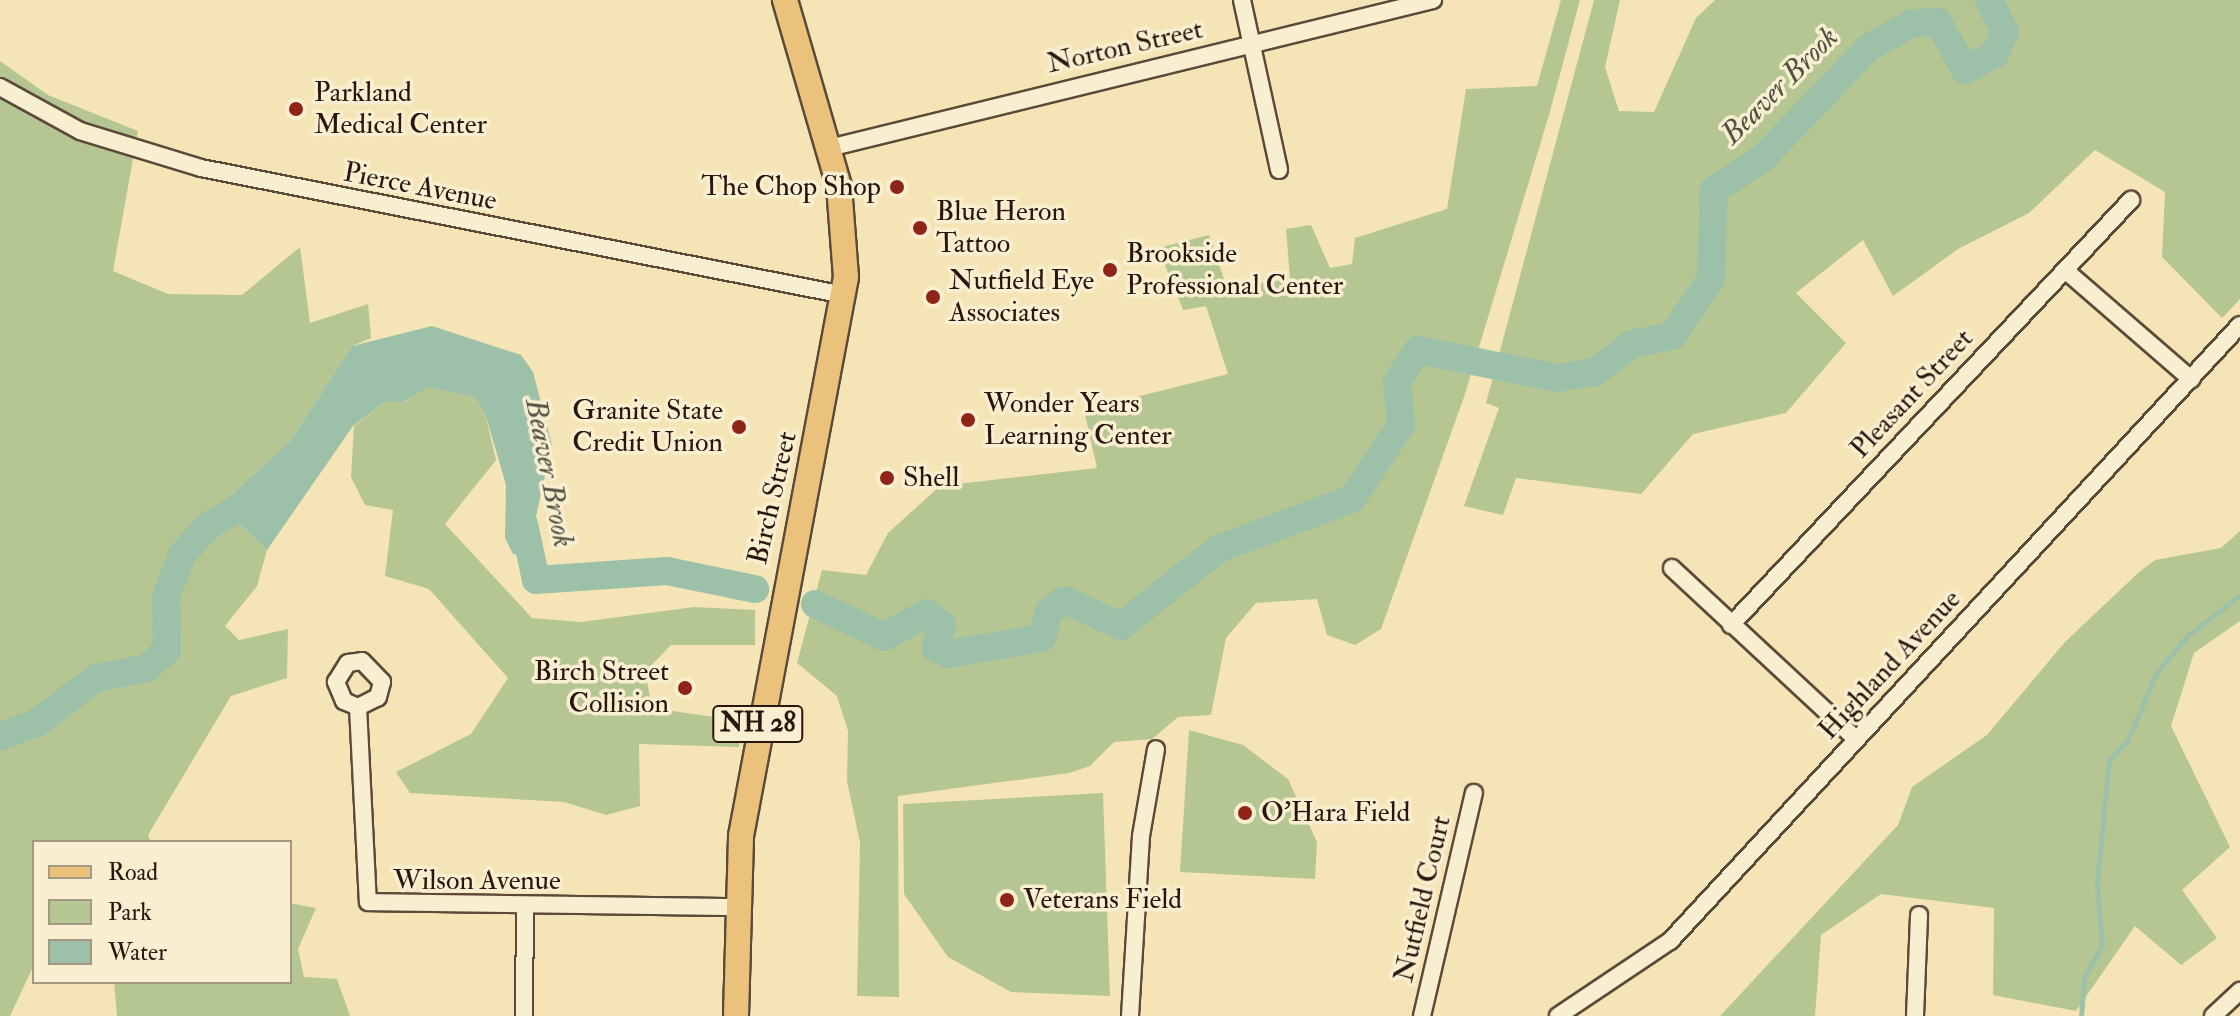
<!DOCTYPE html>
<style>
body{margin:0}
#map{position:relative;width:2240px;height:1016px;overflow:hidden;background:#f5e5b6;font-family:"IM FELL Double Pica",serif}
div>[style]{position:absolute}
.green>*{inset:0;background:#b5c693}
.water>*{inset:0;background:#9dc0a8}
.stream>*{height:5px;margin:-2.5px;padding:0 2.5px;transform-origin:2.5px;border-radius:2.5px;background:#9dc0a8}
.river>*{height:28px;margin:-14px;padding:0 14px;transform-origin:14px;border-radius:14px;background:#9dc0a8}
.roads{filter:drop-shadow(2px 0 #5b4a39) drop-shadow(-2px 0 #5b4a39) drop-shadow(0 2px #5b4a39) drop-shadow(0 -2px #5b4a39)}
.street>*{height:16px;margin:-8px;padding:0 8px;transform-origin:8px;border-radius:8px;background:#f8eed0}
.primary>*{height:24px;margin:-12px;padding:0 12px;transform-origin:12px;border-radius:12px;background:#eac27b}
.dots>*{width:22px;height:22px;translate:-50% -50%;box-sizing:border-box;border:4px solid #f8eed0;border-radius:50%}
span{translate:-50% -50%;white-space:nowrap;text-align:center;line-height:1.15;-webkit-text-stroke:7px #f8eed0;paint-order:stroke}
.shield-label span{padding:2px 6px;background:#f8eed0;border:2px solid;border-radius:6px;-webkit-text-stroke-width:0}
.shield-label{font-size:26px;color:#28160f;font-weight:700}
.street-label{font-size:28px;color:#28160f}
.poi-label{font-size:28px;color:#28160f}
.left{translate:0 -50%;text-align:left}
.right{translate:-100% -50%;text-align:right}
.water-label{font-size:30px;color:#515245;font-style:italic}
.legend{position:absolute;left:32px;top:840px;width:260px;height:144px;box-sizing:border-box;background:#f8eed0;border:2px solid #a59883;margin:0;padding:10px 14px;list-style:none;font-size:24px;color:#28160f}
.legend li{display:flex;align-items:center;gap:16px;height:40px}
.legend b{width:40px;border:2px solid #a59883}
</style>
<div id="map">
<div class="green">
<div style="clip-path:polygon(1561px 0,1580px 0,1549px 115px,1464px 397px,1381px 629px,1355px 645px,1327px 635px,1317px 599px,1256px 603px,1226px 638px,1211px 715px,1178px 717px,1152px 739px,1114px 742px,1090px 766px,1069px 773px,898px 796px,899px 997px,857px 996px,860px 843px,847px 781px,848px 731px,837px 696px,797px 663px,822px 570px,866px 575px,888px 533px,940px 486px,1097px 468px,1084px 410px,1228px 374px,1206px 306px,1183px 310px,1158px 248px,1209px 235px,1227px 288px,1290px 279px,1286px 229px,1311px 225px,1330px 268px,1352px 264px,1355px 238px,1447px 209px,1466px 89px,1537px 86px)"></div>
<div style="clip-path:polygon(1594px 0,1620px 0,1605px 67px,1619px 111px,1654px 112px,1696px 18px,1715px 0,2240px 0,2240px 299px,2222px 318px,2162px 257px,2165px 192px,2095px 150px,2029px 213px,1958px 249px,1893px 296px,1863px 240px,1796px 293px,1846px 343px,1786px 413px,1693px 434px,1641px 494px,1516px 478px,1503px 515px,1464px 506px,1499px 408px,1486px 403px)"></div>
<div style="clip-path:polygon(0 61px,48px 95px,138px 131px,113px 271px,168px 294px,242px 295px,300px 247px,310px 323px,368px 304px,371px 338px,352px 346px,290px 441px,232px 494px,225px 510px,267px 550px,257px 586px,225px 626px,239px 640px,288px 629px,287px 678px,231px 696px,148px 835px,151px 842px,34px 842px,34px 965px,10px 1016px,0 1016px)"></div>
<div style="clip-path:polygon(428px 386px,474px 397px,485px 413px,496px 460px,445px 524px,532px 618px,581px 622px,694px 607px,755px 610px,755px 645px,671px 645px,645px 672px,652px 708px,742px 721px,739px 747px,639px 744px,640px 806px,606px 815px,564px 802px,410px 793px,396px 772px,471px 734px,508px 678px,429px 589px,385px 576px,393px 510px,365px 505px,351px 477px,354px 426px,385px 402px,405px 402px)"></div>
<div style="clip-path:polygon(2240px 531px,2240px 621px,2194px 653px,2171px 726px,2230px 847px,2182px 890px,2217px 938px,2181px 965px,2135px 926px,2076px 1011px,1993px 995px,1994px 908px,1881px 894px,1821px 935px,1815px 1016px,1720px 1016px,1898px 825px,1912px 787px,1987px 735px,2065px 642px,2138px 573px,2155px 560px,2221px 548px)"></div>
<div style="clip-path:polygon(1189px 730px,1243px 745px,1288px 779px,1317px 842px,1315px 879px,1180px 872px)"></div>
<div style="clip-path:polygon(1103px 793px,1110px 996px,1011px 992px,948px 957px,904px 894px,903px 804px)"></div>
<div style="clip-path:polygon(290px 903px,316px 908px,298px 949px,304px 977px,337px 979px,350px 1016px,117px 1016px,114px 982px,290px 982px)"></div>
</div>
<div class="water">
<div style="clip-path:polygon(432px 326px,521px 355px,533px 372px,552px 445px,532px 534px,536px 558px,513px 554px,505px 538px,506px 485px,485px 413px,474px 397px,428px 387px,404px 402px,385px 402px,353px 426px,267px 550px,225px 510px,232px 494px,290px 441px,352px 346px)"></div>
</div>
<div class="stream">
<div style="left:2081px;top:1016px;width:38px;rotate:-85deg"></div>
<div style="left:2084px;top:978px;width:37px;rotate:-61deg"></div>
<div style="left:2102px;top:946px;width:64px;rotate:-94.5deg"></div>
<div style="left:2097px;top:882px;width:123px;rotate:-84.4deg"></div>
<div style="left:2109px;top:760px;width:26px;rotate:-47deg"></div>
<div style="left:2127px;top:741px;width:75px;rotate:-66.5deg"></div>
<div style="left:2157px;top:672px;width:47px;rotate:-50.2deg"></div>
<div style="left:2187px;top:636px;width:67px;rotate:-37.7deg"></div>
</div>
<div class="river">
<div style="left:524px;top:524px;width:57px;rotate:77.9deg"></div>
<div style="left:536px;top:580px;width:131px;rotate:-3.9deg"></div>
<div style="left:667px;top:571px;width:90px;rotate:11.6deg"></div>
<div style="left:815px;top:604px;width:76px;rotate:25.6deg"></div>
<div style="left:884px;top:637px;width:49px;rotate:-29.2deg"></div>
<div style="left:927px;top:613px;width:19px;rotate:39deg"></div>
<div style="left:942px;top:625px;width:24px;rotate:105deg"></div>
<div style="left:936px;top:648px;width:13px;rotate:27deg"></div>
<div style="left:948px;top:654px;width:95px;rotate:-9.7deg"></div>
<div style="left:1042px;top:638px;width:28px;rotate:-75deg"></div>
<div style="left:1049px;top:611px;width:19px;rotate:-36deg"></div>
<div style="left:1064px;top:600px;width:63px;rotate:24.5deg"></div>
<div style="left:1121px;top:626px;width:124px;rotate:-38.4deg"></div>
<div style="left:1218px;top:549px;width:143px;rotate:-20.5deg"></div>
<div style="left:1352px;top:499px;width:89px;rotate:-56.5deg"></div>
<div style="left:1401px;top:425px;width:43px;rotate:-95.3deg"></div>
<div style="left:1397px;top:382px;width:38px;rotate:-57deg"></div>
<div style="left:1418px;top:350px;width:142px;rotate:11.4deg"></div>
<div style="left:1557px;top:378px;width:39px;rotate:-9deg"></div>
<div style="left:1596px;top:372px;width:46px;rotate:-37.9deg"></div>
<div style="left:1632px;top:344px;width:41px;rotate:-11.3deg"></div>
<div style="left:1672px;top:336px;width:69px;rotate:-55.6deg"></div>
<div style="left:1711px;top:279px;width:89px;rotate:-88.1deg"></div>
<div style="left:1714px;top:190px;width:59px;rotate:-33.1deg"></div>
<div style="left:1763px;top:158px;width:153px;rotate:-46.3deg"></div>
<div style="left:1869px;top:47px;width:50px;rotate:-28.6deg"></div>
<div style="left:1913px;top:23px;width:25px;rotate:-2deg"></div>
<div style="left:1938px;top:22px;width:55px;rotate:60.6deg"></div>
<div style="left:1965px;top:70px;width:34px;rotate:-28deg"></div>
<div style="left:1995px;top:54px;width:24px;rotate:-66deg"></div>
<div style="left:2005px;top:32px;width:36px;rotate:-117deg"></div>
<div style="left:0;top:737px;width:41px;rotate:-21.5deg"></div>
<div style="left:38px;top:722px;width:73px;rotate:-37.2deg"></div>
<div style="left:96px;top:678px;width:52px;rotate:-11.1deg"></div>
<div style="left:147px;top:668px;width:27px;rotate:-42deg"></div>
<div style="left:167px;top:650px;width:53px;rotate:-91.1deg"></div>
<div style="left:166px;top:597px;width:45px;rotate:-69.1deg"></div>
<div style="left:182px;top:555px;width:37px;rotate:-49deg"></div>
<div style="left:206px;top:527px;width:64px;rotate:-30.2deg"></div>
</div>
<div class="roads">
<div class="street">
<div style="left:1242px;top:0;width:174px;rotate:77.7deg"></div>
<div style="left:0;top:87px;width:91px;rotate:28.8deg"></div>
<div style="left:80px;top:131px;width:127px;rotate:17deg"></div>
<div style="left:201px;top:168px;width:655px;rotate:11.17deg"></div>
<div style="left:829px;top:148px;width:622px;rotate:-13.77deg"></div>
<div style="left:2065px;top:270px;width:167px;rotate:40.9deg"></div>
<div style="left:1672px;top:568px;width:251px;rotate:42.9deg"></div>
<div style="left:1731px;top:625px;width:584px;rotate:-46.74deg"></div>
<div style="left:358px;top:707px;width:15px;rotate:-157deg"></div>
<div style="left:344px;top:701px;width:21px;rotate:-113deg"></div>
<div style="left:336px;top:682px;width:22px;rotate:-58deg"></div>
<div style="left:348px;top:663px;width:14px;rotate:-8deg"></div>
<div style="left:362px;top:661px;width:29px;rotate:46deg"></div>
<div style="left:382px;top:682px;width:16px;rotate:105deg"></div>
<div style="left:378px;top:697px;width:22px;rotate:153deg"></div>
<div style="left:358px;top:707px;width:195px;rotate:87.1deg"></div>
<div style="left:368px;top:902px;width:368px;rotate:0.8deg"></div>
<div style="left:524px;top:1016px;width:109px;rotate:-89.5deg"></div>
<div style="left:1130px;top:1016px;width:180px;rotate:-86.5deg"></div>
<div style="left:1141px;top:836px;width:88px;rotate:-80.2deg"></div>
<div style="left:1422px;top:1016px;width:229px;rotate:-76.9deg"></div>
<div style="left:1558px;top:1016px;width:135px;rotate:-33.8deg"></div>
<div style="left:1670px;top:941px;width:839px;rotate:-47.22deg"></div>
<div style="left:1915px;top:1016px;width:101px;rotate:-87.7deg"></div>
<div style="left:2213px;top:1016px;width:37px;rotate:-43deg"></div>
</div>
<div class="primary">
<div style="left:736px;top:1016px;width:180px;rotate:-88.4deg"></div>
<div style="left:741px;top:836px;width:569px;rotate:-79.36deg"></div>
<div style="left:846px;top:277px;width:91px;rotate:-94.4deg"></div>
<div style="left:839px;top:186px;width:194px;rotate:-106.2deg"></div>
</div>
</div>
<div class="dots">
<div style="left:296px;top:109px;background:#8f2418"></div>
<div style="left:897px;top:187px;background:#8f2418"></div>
<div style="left:920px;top:228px;background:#8f2418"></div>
<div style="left:1110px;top:270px;background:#8f2418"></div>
<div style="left:933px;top:297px;background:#8f2418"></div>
<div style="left:968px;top:420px;background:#8f2418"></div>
<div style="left:739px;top:427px;background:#8f2418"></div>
<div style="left:887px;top:478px;background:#8f2418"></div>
<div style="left:685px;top:688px;background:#8f2418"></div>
<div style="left:1245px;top:813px;background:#8f2418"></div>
<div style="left:1007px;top:900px;background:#8f2418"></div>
</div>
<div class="shield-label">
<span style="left:758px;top:724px">NH 28</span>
</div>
<div class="street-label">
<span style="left:1125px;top:47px;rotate:-13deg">Norton Street</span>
<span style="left:420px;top:187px;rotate:11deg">Pierce Avenue</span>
<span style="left:1912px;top:394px;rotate:-47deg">Pleasant Street</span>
<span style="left:773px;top:498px;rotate:-77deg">Birch Street</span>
<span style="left:1890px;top:665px;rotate:-47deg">Highland Avenue</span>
<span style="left:477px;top:881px">Wilson Avenue</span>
<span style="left:1423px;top:899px;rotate:-77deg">Nutfield Court</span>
</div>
<div class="poi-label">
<span class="left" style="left:314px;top:109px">Parkland<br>Medical Center</span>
<span class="right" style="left:881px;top:187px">The Chop Shop</span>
<span class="left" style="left:936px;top:228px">Blue Heron<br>Tattoo</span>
<span class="left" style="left:1126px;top:270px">Brookside<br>Professional Center</span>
<span class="left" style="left:949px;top:297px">Nutfield Eye<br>Associates</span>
<span class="left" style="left:984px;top:420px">Wonder Years<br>Learning Center</span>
<span class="right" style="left:723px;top:427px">Granite State<br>Credit Union</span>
<span class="left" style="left:903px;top:478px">Shell</span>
<span class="right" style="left:669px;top:688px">Birch Street<br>Collision</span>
<span class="left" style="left:1261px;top:813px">O'Hara Field</span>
<span class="left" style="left:1023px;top:900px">Veterans Field</span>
</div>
<div class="water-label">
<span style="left:1780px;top:86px;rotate:-45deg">Beaver Brook</span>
<span style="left:549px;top:473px;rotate:79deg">Beaver Brook</span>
</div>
<ul class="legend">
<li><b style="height:10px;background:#eac27b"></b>Road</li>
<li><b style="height:22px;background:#b5c693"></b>Park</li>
<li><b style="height:22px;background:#9dc0a8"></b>Water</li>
</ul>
</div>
